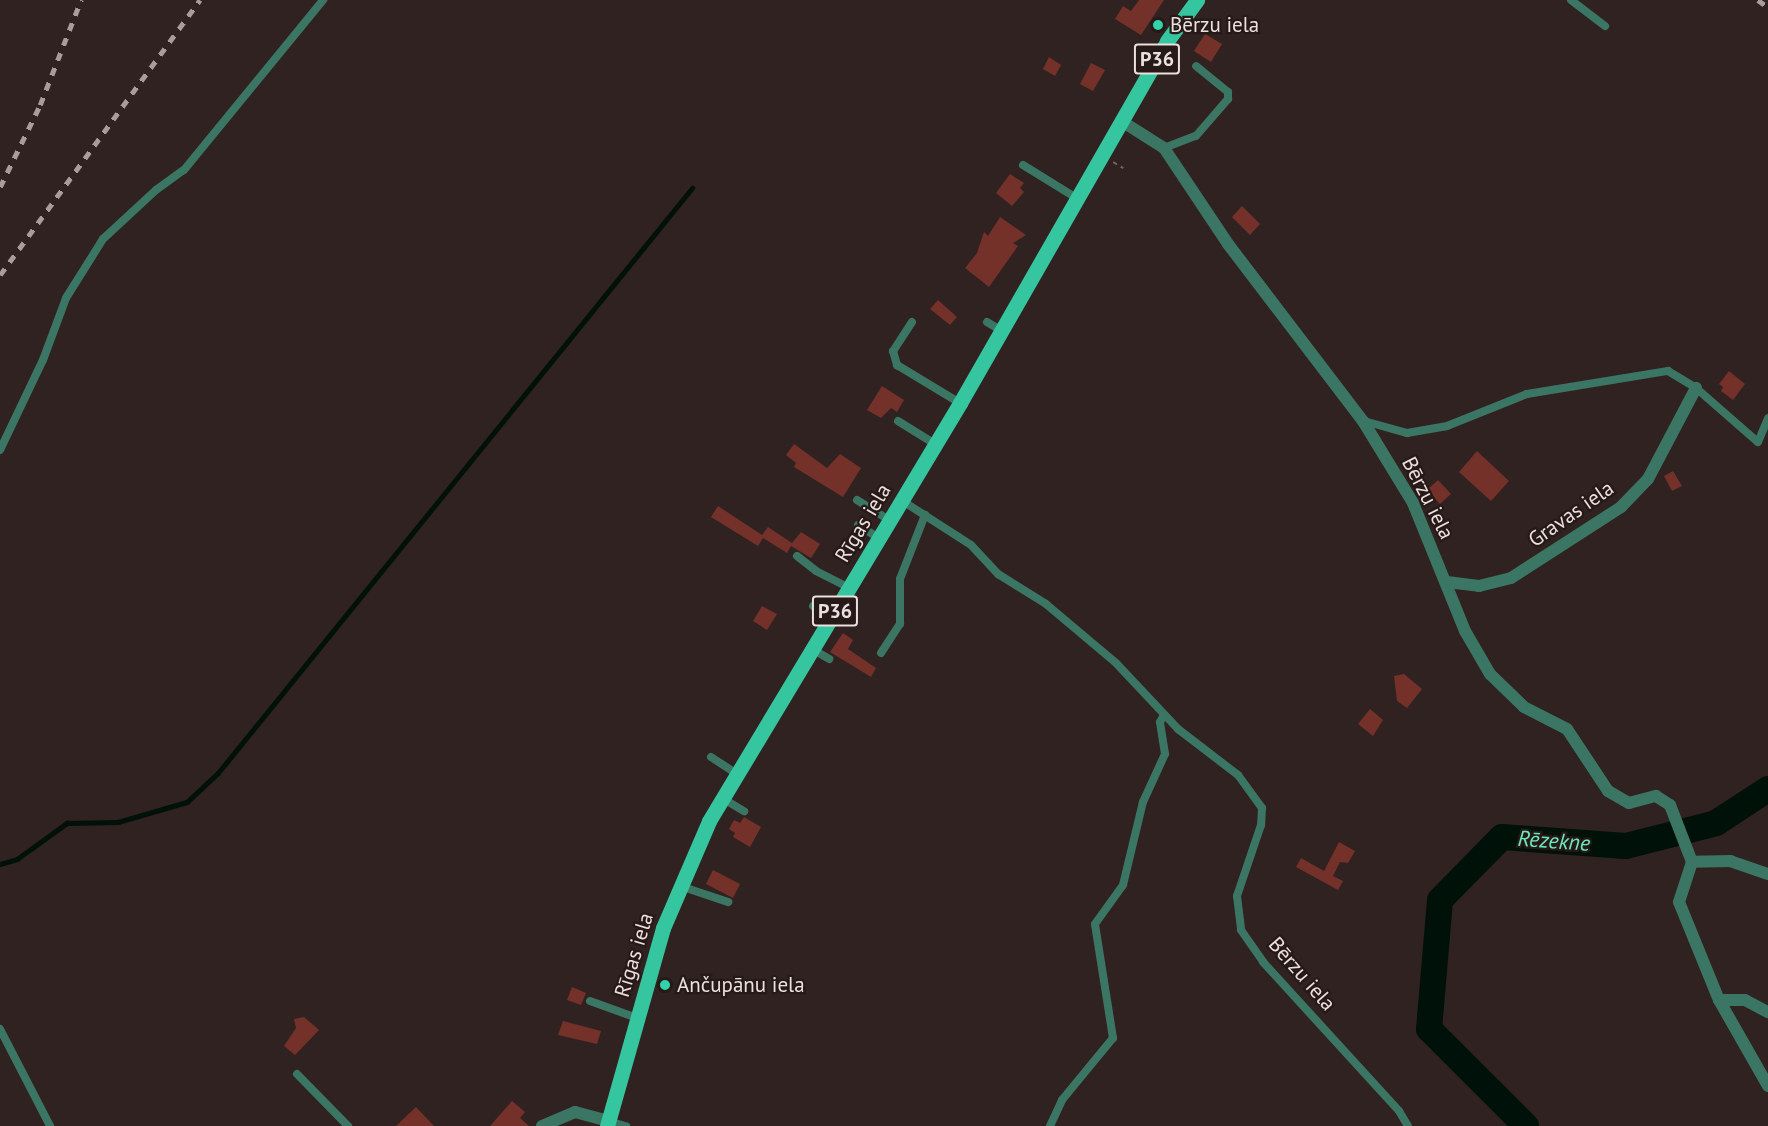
<!DOCTYPE html>
<meta charset="utf-8">
<style>
body{margin:0}
#map{position:relative;width:1768px;height:1126px;overflow:hidden;background:#302220;font-family:"PT Sans",sans-serif}
div>[style]{position:absolute}
.stream>*{height:4.5px;margin:-2.25px;padding:0 2.25px;transform-origin:2.25px;border-radius:2.25px;background:#001109}
.river>*{height:26px;margin:-13px;padding:0 13px;transform-origin:13px;border-radius:13px;background:#001109}
.building>*{inset:0;background:#743129}
.path>*{height:2px;margin-top:-1px;transform-origin:0;background:repeating-linear-gradient(90deg,#736665 0 4.5px,transparent 0 9px)}
.service>*{height:8px;margin:-4px;padding:0 4px;transform-origin:4px;border-radius:4px;background:#3a7663}
.minor>*{height:12px;margin:-6px;padding:0 6px;transform-origin:6px;border-radius:6px;background:#3a7663}
.primary>*{height:15px;margin:-7.5px;padding:0 7.5px;transform-origin:7.5px;border-radius:7.5px;background:#35c69f}
.rail>*{height:4.5px;margin-top:-2.25px;transform-origin:0;background:repeating-linear-gradient(90deg,#a89d9b 0 8px,transparent 0 16px)}
.dots>*{width:16px;height:16px;translate:-50% -50%;box-sizing:border-box;border:3px solid #261917;border-radius:50%}
span{translate:-50% -50%;white-space:nowrap;text-align:center;line-height:1.15;-webkit-text-stroke:4.5px #261917;paint-order:stroke}
.shield-label span{padding:2px 4px;background:#261917;border:2px solid;border-radius:4px;-webkit-text-stroke-width:0}
.shield-label{font-size:20px;color:#eae0df;font-weight:700}
.poi-label{font-size:21px;color:#eae0df}
.left{translate:0 -50%;text-align:left}
.street-label{font-size:21px;color:#eae0df}
.water-label{font-size:22px;color:#6ae8c1;font-style:italic}
</style>
<div id="map">
<div class="stream">
<div style="left:0;top:864px;width:18px;rotate:-16deg"></div>
<div style="left:17px;top:859px;width:62px;rotate:-35.8deg"></div>
<div style="left:67px;top:823px;width:51px;rotate:-1.1deg"></div>
<div style="left:118px;top:822px;width:72px;rotate:-16.2deg"></div>
<div style="left:187px;top:802px;width:42px;rotate:-43.1deg"></div>
<div style="left:218px;top:773px;width:753px;rotate:-50.98deg"></div>
</div>
<div class="river">
<div style="left:1526px;top:1126px;width:137px;rotate:-135deg"></div>
<div style="left:1429px;top:1029px;width:129px;rotate:-85.1deg"></div>
<div style="left:1440px;top:900px;width:88px;rotate:-45.5deg"></div>
<div style="left:1502px;top:837px;width:124px;rotate:4.2deg"></div>
<div style="left:1626px;top:846px;width:93px;rotate:-14.3deg"></div>
<div style="left:1716px;top:823px;width:62px;rotate:-33.2deg"></div>
</div>
<div class="building">
<div style="clip-path:polygon(1139px 0,1164px 0,1141px 35px,1115px 19px,1123px 6px,1131px 11px)"></div>
<div style="clip-path:polygon(1205px 34px,1222px 44px,1211px 62px,1194px 51px)"></div>
<div style="clip-path:polygon(1049px 57px,1061px 65px,1055px 76px,1043px 69px)"></div>
<div style="clip-path:polygon(1091px 63px,1105px 70px,1093px 91px,1080px 84px)"></div>
<div style="clip-path:polygon(1010px 174px,1024px 183px,1020px 188px,1024px 192px,1012px 206px,996px 193px)"></div>
<div style="clip-path:polygon(1242px 206px,1260px 224px,1250px 235px,1232px 217px)"></div>
<div style="clip-path:polygon(1000px 217px,1026px 235px,1013px 243px,1018px 246px,989px 287px,965px 268px,977px 253px,984px 232px,988px 236px)"></div>
<div style="clip-path:polygon(938px 300px,957px 317px,950px 325px,930px 309px)"></div>
<div style="clip-path:polygon(1729px 371px,1745px 384px,1733px 400px,1721px 391px,1723px 387px,1719px 384px)"></div>
<div style="clip-path:polygon(882px 386px,904px 400px,897px 412px,891px 408px,881px 418px,867px 410px)"></div>
<div style="clip-path:polygon(794px 444px,827px 468px,840px 454px,861px 468px,843px 497px,794px 467px,796px 463px,786px 455px)"></div>
<div style="clip-path:polygon(1477px 451px,1509px 481px,1491px 501px,1459px 472px)"></div>
<div style="clip-path:polygon(1673px 471px,1682px 486px,1672px 491px,1664px 476px)"></div>
<div style="clip-path:polygon(1438px 480px,1451px 494px,1440px 504px,1427px 490px)"></div>
<div style="clip-path:polygon(718px 506px,762px 535px,768px 527px,792px 543px,801px 532px,820px 544px,811px 558px,791px 546px,787px 553px,763px 538px,758px 546px,711px 517px)"></div>
<div style="clip-path:polygon(762px 606px,777px 614px,767px 630px,753px 621px)"></div>
<div style="clip-path:polygon(843px 633px,853px 640px,848px 649px,876px 668px,871px 677px,830px 652px)"></div>
<div style="clip-path:polygon(1404px 674px,1422px 689px,1407px 708px,1397px 701px,1394px 676px)"></div>
<div style="clip-path:polygon(1370px 709px,1383px 720px,1373px 736px,1358px 724px)"></div>
<div style="clip-path:polygon(744px 817px,761px 827px,750px 847px,733px 837px,735px 833px,729px 829px,734px 820px,740px 823px)"></div>
<div style="clip-path:polygon(1339px 842px,1355px 851px,1348px 863px,1340px 862px,1333px 876px,1343px 881px,1338px 890px,1296px 867px,1301px 858px,1324px 871px)"></div>
<div style="clip-path:polygon(713px 870px,740px 884px,733px 898px,706px 884px)"></div>
<div style="clip-path:polygon(572px 987px,586px 993px,581px 1005px,567px 1000px)"></div>
<div style="clip-path:polygon(304px 1017px,319px 1030px,295px 1055px,284px 1046px,296px 1028px,294px 1019px)"></div>
<div style="clip-path:polygon(563px 1021px,601px 1031px,597px 1044px,558px 1035px)"></div>
<div style="clip-path:polygon(512px 1101px,525px 1112px,520px 1118px,529px 1126px,490px 1126px)"></div>
<div style="clip-path:polygon(416px 1107px,434px 1126px,396px 1126px)"></div>
</div>
<div class="path">
<div style="left:1113px;top:162px;width:12px;rotate:31deg"></div>
</div>
<div class="service">
<div style="left:1571px;top:0;width:43px;rotate:37.4deg"></div>
<div style="left:1164px;top:148px;width:34px;rotate:-21deg"></div>
<div style="left:1196px;top:136px;width:49px;rotate:-49.1deg"></div>
<div style="left:1228px;top:99px;width:7px;rotate:-90deg"></div>
<div style="left:1228px;top:92px;width:41px;rotate:-140.9deg"></div>
<div style="left:1023px;top:165px;width:65px;rotate:31.7deg"></div>
<div style="left:912px;top:322px;width:35px;rotate:123deg"></div>
<div style="left:893px;top:351px;width:15px;rotate:74deg"></div>
<div style="left:897px;top:365px;width:74px;rotate:31.1deg"></div>
<div style="left:987px;top:322px;width:17px;rotate:31deg"></div>
<div style="left:898px;top:421px;width:44px;rotate:31.9deg"></div>
<div style="left:1364px;top:421px;width:45px;rotate:15.6deg"></div>
<div style="left:1407px;top:433px;width:41px;rotate:-9.9deg"></div>
<div style="left:1447px;top:426px;width:86px;rotate:-21.8deg"></div>
<div style="left:1527px;top:394px;width:143px;rotate:-9.3deg"></div>
<div style="left:1668px;top:371px;width:33px;rotate:31deg"></div>
<div style="left:1696px;top:388px;width:82px;rotate:41.1deg"></div>
<div style="left:1758px;top:442px;width:26px;rotate:-67deg"></div>
<div style="left:0;top:450px;width:100px;rotate:-64.5deg"></div>
<div style="left:43px;top:360px;width:66px;rotate:-69.6deg"></div>
<div style="left:66px;top:298px;width:70px;rotate:-57.9deg"></div>
<div style="left:103px;top:239px;width:72px;rotate:-42.8deg"></div>
<div style="left:156px;top:190px;width:34px;rotate:-36deg"></div>
<div style="left:184px;top:170px;width:220px;rotate:-50.7deg"></div>
<div style="left:857px;top:500px;width:38px;rotate:32deg"></div>
<div style="left:901px;top:500px;width:83px;rotate:32.7deg"></div>
<div style="left:971px;top:545px;width:40px;rotate:47deg"></div>
<div style="left:998px;top:574px;width:57px;rotate:32deg"></div>
<div style="left:1046px;top:604px;width:92px;rotate:40.1deg"></div>
<div style="left:1116px;top:663px;width:91px;rotate:46.8deg"></div>
<div style="left:1178px;top:729px;width:76px;rotate:37.5deg"></div>
<div style="left:1238px;top:775px;width:41px;rotate:54deg"></div>
<div style="left:1262px;top:808px;width:17px;rotate:93deg"></div>
<div style="left:1261px;top:825px;width:75px;rotate:108.7deg"></div>
<div style="left:1237px;top:896px;width:34px;rotate:83deg"></div>
<div style="left:1241px;top:930px;width:39px;rotate:55deg"></div>
<div style="left:1263px;top:962px;width:202px;rotate:47.6deg"></div>
<div style="left:1399px;top:1111px;width:17px;rotate:59deg"></div>
<div style="left:858px;top:525px;width:25px;rotate:32deg"></div>
<div style="left:797px;top:556px;width:24px;rotate:38deg"></div>
<div style="left:816px;top:571px;width:37px;rotate:27deg"></div>
<div style="left:813px;top:606px;width:21px;rotate:31deg"></div>
<div style="left:812px;top:649px;width:20px;rotate:30deg"></div>
<div style="left:881px;top:653px;width:35px;rotate:-57deg"></div>
<div style="left:900px;top:624px;width:45px;rotate:-90deg"></div>
<div style="left:900px;top:579px;width:69px;rotate:-68.7deg"></div>
<div style="left:711px;top:757px;width:30px;rotate:33deg"></div>
<div style="left:722px;top:798px;width:26px;rotate:31deg"></div>
<div style="left:680px;top:886px;width:51px;rotate:18.4deg"></div>
<div style="left:590px;top:1001px;width:50px;rotate:19.9deg"></div>
<div style="left:0;top:1029px;width:109px;rotate:62.7deg"></div>
<div style="left:297px;top:1074px;width:73px;rotate:45.6deg"></div>
<div style="left:608px;top:1121px;width:19px;rotate:16deg"></div>
<div style="left:1050px;top:1126px;width:29px;rotate:-65deg"></div>
<div style="left:1062px;top:1100px;width:80px;rotate:-50.6deg"></div>
<div style="left:1113px;top:1038px;width:115px;rotate:-99deg"></div>
<div style="left:1095px;top:924px;width:48px;rotate:-54.3deg"></div>
<div style="left:1123px;top:885px;width:85px;rotate:-76.5deg"></div>
<div style="left:1143px;top:802px;width:53px;rotate:-65.4deg"></div>
<div style="left:1165px;top:754px;width:32px;rotate:-99deg"></div>
<div style="left:1160px;top:722px;width:8px;rotate:-60deg"></div>
</div>
<div class="minor">
<div style="left:1123px;top:122px;width:49px;rotate:32.4deg"></div>
<div style="left:1164px;top:148px;width:115px;rotate:56.3deg"></div>
<div style="left:1228px;top:244px;width:223px;rotate:52.7deg"></div>
<div style="left:1363px;top:421px;width:96px;rotate:58.6deg"></div>
<div style="left:1413px;top:503px;width:138px;rotate:67.9deg"></div>
<div style="left:1465px;top:631px;width:50px;rotate:59.8deg"></div>
<div style="left:1490px;top:674px;width:47px;rotate:44.1deg"></div>
<div style="left:1524px;top:707px;width:48px;rotate:27.1deg"></div>
<div style="left:1567px;top:729px;width:74px;rotate:56.5deg"></div>
<div style="left:1608px;top:791px;width:24px;rotate:30deg"></div>
<div style="left:1629px;top:803px;width:28px;rotate:-15deg"></div>
<div style="left:1656px;top:796px;width:17px;rotate:33deg"></div>
<div style="left:1670px;top:805px;width:61px;rotate:68.9deg"></div>
<div style="left:1447px;top:582px;width:32px;rotate:7deg"></div>
<div style="left:1479px;top:586px;width:33px;rotate:-14deg"></div>
<div style="left:1511px;top:578px;width:131px;rotate:-32.8deg"></div>
<div style="left:1621px;top:507px;width:39px;rotate:-46deg"></div>
<div style="left:1648px;top:479px;width:103px;rotate:-62.2deg"></div>
<div style="left:1768px;top:874px;width:39px;rotate:-161deg"></div>
<div style="left:1731px;top:861px;width:39px;rotate:179deg"></div>
<div style="left:1692px;top:862px;width:42px;rotate:108deg"></div>
<div style="left:1679px;top:902px;width:106px;rotate:67.8deg"></div>
<div style="left:1719px;top:1000px;width:99px;rotate:60.3deg"></div>
<div style="left:1719px;top:1000px;width:26px"></div>
<div style="left:1745px;top:1000px;width:26px;rotate:28deg"></div>
<div style="left:542px;top:1126px;width:36px;rotate:-23deg"></div>
<div style="left:575px;top:1112px;width:34px;rotate:15deg"></div>
</div>
<div class="primary">
<div style="left:607px;top:1126px;width:206px;rotate:-74.2deg"></div>
<div style="left:663px;top:928px;width:116px;rotate:-66.7deg"></div>
<div style="left:709px;top:821px;width:488px;rotate:-59deg"></div>
<div style="left:960px;top:403px;width:417px;rotate:-60.2deg"></div>
<div style="left:1167px;top:41px;width:51px;rotate:-53.8deg"></div>
</div>
<div class="rail">
<div style="left:1758px;top:0;width:12px;rotate:35deg"></div>
<div style="left:0;top:187px;width:91px;rotate:-64deg"></div>
<div style="left:40px;top:105px;width:113px;rotate:-68.7deg"></div>
<div style="left:0;top:275px;width:340px;rotate:-54deg"></div>
</div>
<div class="dots">
<div style="left:1158px;top:25px;background:#30d4aa"></div>
<div style="left:665px;top:985px;background:#30d4aa"></div>
</div>
<div class="shield-label">
<span style="left:1157px;top:59px">P36</span>
<span style="left:835px;top:611px">P36</span>
</div>
<div class="poi-label">
<span class="left" style="left:1170px;top:25px">Bērzu iela</span>
<span class="left" style="left:677px;top:985px">Ančupānu iela</span>
</div>
<div class="street-label">
<span style="left:1428px;top:498px;rotate:63deg">Bērzu iela</span>
<span style="left:1571px;top:514px;rotate:-35deg">Gravas iela</span>
<span style="left:863px;top:523px;rotate:-59deg">Rīgas iela</span>
<span style="left:634px;top:955px;rotate:-73deg">Rīgas iela</span>
<span style="left:1302px;top:974px;rotate:49deg">Bērzu iela</span>
</div>
<div class="water-label">
<span style="left:1554px;top:841px;rotate:4deg">Rēzekne</span>
</div>
</div>
